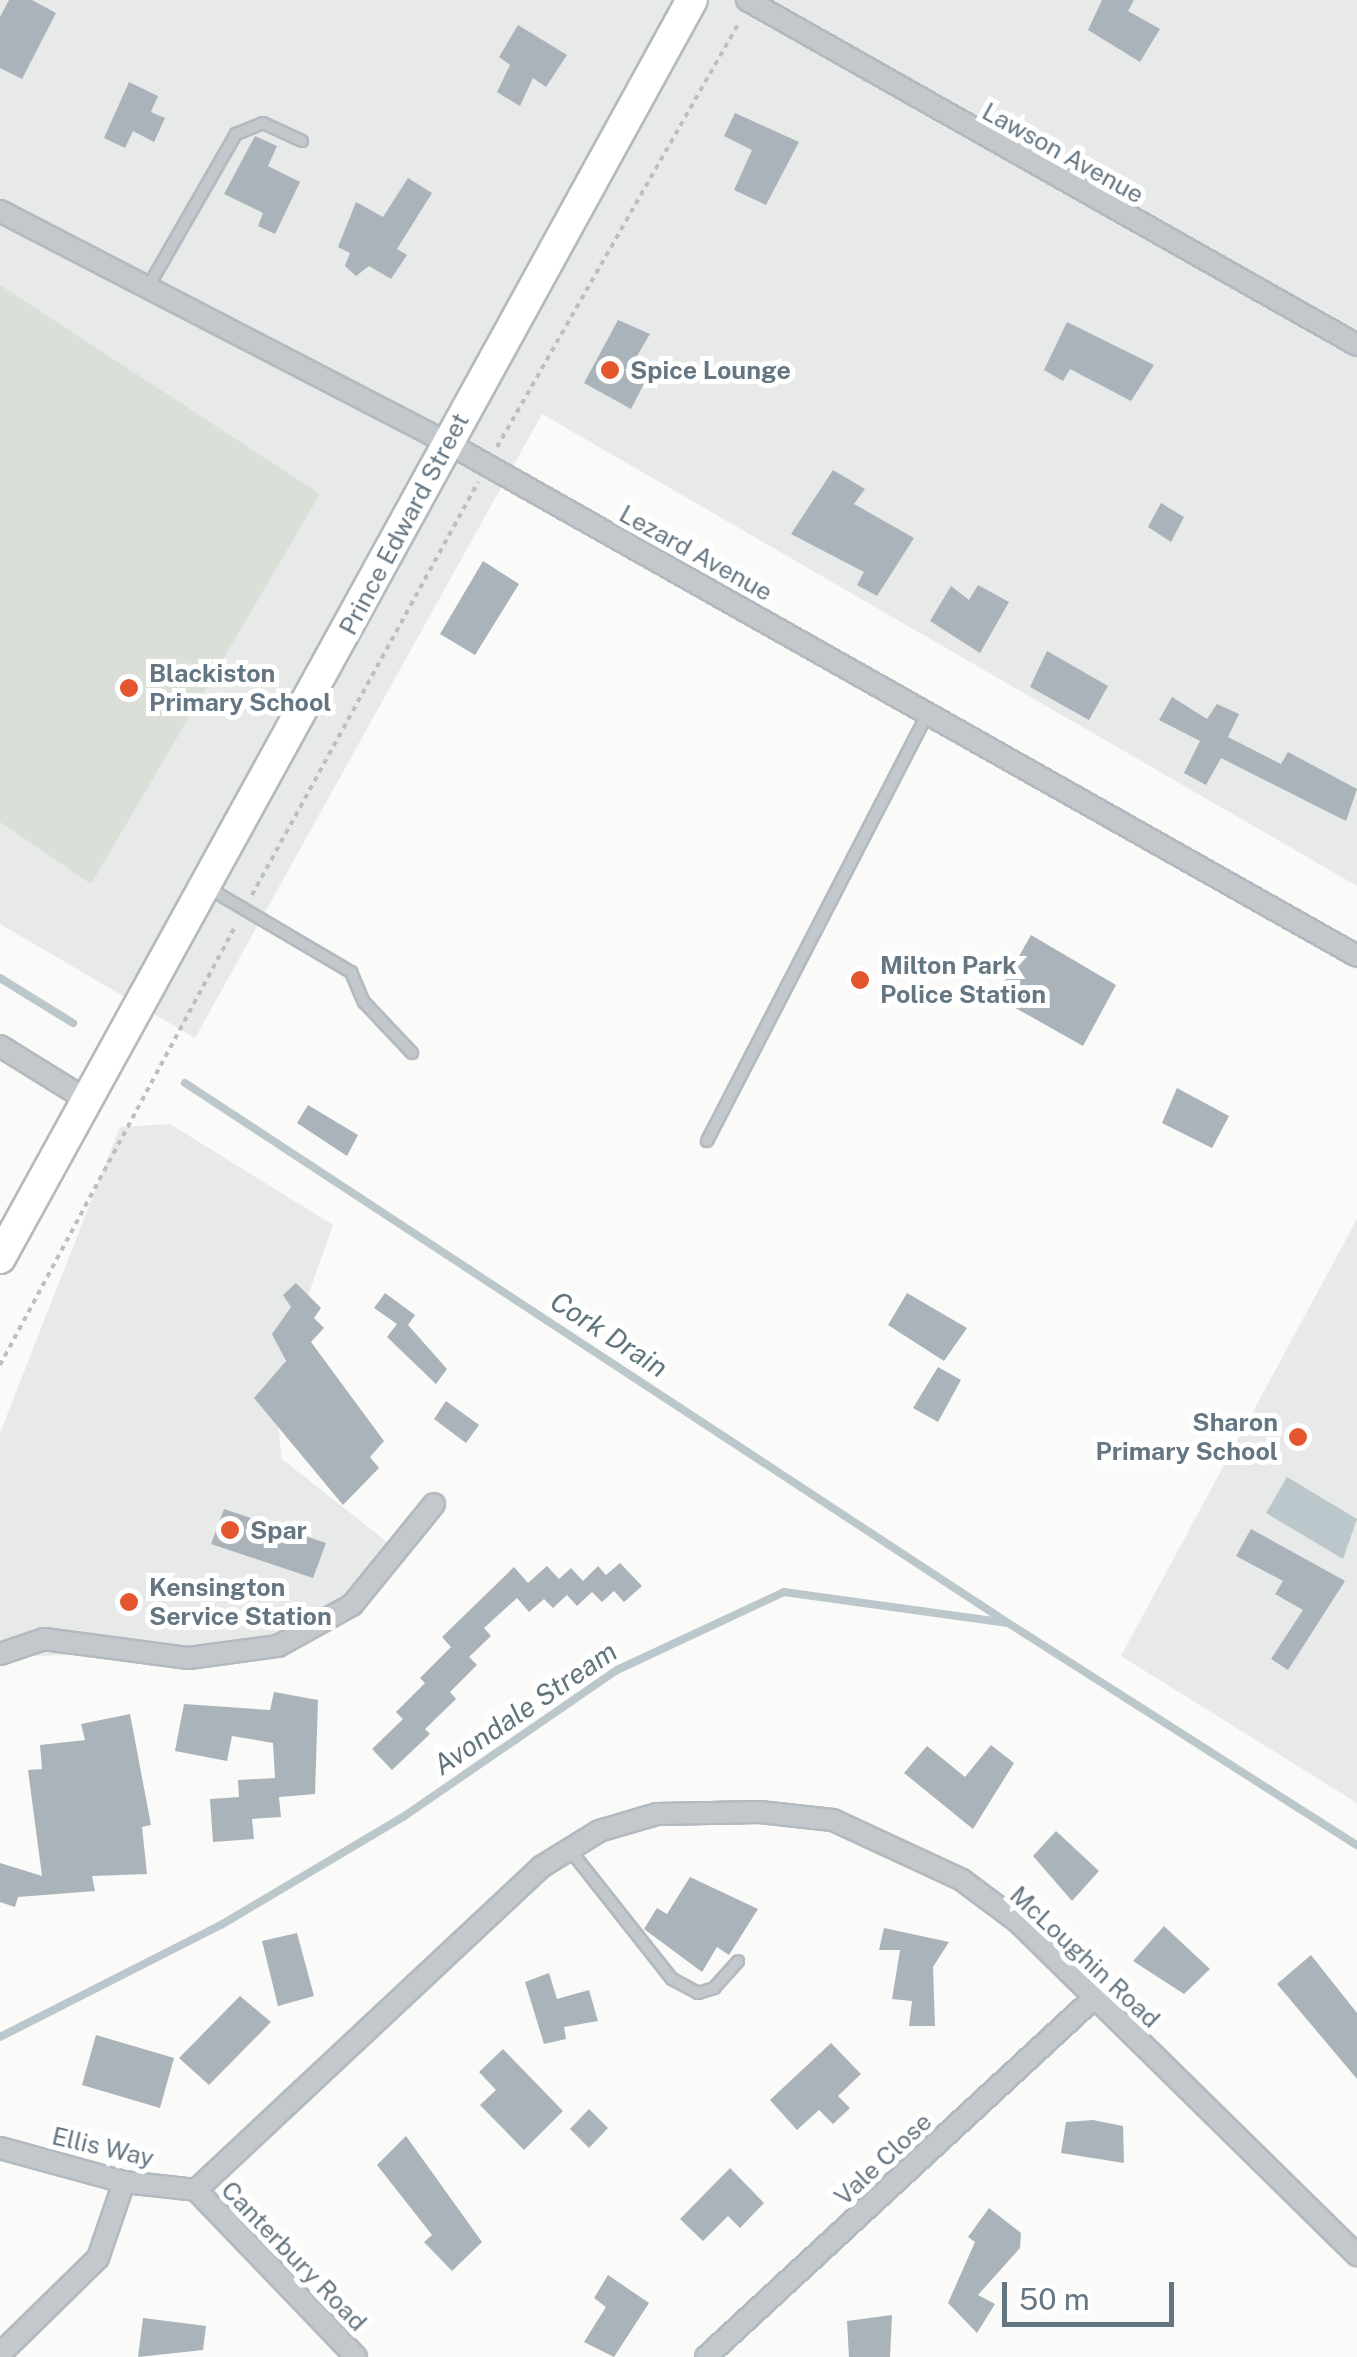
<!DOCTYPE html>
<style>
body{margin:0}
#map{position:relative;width:1357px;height:2357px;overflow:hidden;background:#fafaf8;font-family:"Public Sans",sans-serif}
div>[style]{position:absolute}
.built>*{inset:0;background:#e8e9e9}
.green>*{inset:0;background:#dadfd7}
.water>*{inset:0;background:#bbc7cb}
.stream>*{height:8px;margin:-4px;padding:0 4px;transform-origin:4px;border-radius:4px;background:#bbc7cb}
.building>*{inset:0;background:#aab3b9}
.path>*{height:4px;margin-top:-2px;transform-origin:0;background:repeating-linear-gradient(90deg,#bbbfc2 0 5px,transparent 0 10px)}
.roads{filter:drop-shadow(2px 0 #b3babf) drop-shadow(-2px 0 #b3babf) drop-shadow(0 2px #b3babf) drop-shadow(0 -2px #b3babf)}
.lane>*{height:10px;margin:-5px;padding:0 5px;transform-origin:5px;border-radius:5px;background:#c3c8cc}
.street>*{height:20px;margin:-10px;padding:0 10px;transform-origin:10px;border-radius:10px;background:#c3c8cc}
.secondary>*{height:30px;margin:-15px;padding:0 15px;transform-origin:15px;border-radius:15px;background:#fff}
.dots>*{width:28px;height:28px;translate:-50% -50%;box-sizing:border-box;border:5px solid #fff;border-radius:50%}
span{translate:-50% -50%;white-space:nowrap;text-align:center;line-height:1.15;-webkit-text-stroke:10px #fff;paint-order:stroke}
.street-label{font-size:25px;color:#657683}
.poi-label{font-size:25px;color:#657683;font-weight:700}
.left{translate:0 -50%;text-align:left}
.right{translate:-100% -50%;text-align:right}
.water-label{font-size:28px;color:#60757c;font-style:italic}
.scale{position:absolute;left:1002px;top:2282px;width:172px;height:45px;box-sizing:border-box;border:5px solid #657683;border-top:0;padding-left:12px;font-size:30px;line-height:35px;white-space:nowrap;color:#657683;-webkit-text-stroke:8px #fff;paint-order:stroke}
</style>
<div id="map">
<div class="built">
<div style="clip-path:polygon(0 0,1357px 0,1357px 886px,542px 414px,195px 1038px,0 924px)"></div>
<div style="clip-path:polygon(170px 1124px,333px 1225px,274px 1392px,282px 1459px,401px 1553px,346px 1619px,186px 1652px,0 1657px,0 1433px,120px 1127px)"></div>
<div style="clip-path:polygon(1357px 1219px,1357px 1803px,1121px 1656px)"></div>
</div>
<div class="green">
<div style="clip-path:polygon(0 285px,320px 494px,91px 884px,0 822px)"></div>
</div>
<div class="water">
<div style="clip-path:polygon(1287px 1477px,1357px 1519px,1343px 1559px,1266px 1513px)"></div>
</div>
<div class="stream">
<div style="left:0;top:978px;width:86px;rotate:31.7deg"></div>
<div style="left:185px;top:1083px;width:981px;rotate:33.27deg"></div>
<div style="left:0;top:2037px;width:248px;rotate:-26.9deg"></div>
<div style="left:221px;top:1925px;width:212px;rotate:-30.7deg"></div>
<div style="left:403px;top:1817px;width:260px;rotate:-34.5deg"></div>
<div style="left:617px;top:1670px;width:184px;rotate:-25deg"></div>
<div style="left:784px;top:1592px;width:226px;rotate:7.9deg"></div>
<div style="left:1008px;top:1623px;width:414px;rotate:32.5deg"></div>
</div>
<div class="building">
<div style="clip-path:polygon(9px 0,32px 0,56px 13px,22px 79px,0 68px,0 17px)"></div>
<div style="clip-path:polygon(1102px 0,1134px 0,1128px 11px,1160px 29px,1140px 62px,1088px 30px)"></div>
<div style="clip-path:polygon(518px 25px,567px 55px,546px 87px,533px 78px,520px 106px,497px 92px,510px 65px,499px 57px)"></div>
<div style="clip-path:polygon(129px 82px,158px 96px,151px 112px,165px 118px,154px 142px,133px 131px,125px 148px,104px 138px)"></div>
<div style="clip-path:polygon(735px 113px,799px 142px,766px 205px,734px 190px,752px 150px,724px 136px)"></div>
<div style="clip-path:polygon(255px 136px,277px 146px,268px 166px,300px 182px,275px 234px,258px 226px,263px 213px,224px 194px)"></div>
<div style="clip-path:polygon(408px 178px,432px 193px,397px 249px,407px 255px,391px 279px,369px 266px,356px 276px,345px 266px,350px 253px,338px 247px,356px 202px,383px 217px)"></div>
<div style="clip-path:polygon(618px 320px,650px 334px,631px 366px,649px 374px,631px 409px,584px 383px)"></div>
<div style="clip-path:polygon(1067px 322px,1154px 365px,1131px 401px,1070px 369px,1063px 381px,1044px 370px)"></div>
<div style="clip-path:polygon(833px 470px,865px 489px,854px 504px,914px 538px,877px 596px,857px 585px,864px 572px,791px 534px)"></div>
<div style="clip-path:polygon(1161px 503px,1184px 517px,1171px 542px,1148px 527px)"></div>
<div style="clip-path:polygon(483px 561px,519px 584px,475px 655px,440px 634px)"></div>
<div style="clip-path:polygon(978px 585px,1009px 602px,980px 653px,930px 621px,951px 586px,969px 600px)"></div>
<div style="clip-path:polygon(1047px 651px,1108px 686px,1089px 720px,1030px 687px)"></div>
<div style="clip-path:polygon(1172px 697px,1207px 719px,1217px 704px,1239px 714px,1228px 737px,1281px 764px,1288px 752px,1357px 789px,1346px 821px,1221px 758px,1206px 785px,1184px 773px,1200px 741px,1159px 720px)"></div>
<div style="clip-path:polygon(1031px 935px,1116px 985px,1083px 1046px,996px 997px)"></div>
<div style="clip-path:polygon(1177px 1088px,1229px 1116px,1212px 1148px,1162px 1123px)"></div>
<div style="clip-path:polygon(308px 1105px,358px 1135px,347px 1156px,297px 1123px)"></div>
<div style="clip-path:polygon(296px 1283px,321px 1308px,314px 1318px,324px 1328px,311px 1342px,384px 1441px,370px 1457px,379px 1468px,343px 1505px,254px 1398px,286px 1361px,272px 1334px,291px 1307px,283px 1295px)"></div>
<div style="clip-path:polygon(385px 1293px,415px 1315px,408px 1325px,447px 1369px,436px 1384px,387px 1337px,397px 1324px,374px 1308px)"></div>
<div style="clip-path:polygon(907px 1293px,967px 1328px,944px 1361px,888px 1325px)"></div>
<div style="clip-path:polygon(938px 1367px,961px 1380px,938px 1422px,913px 1408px)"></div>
<div style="clip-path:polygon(446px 1401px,479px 1425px,466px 1443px,434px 1419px)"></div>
<div style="clip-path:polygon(224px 1509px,326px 1543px,313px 1578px,211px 1544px)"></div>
<div style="clip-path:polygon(1251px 1529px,1345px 1581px,1288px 1670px,1271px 1659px,1303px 1610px,1275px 1594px,1283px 1581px,1236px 1556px)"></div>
<div style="clip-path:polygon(620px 1563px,642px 1586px,624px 1602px,614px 1591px,602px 1602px,592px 1592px,577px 1606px,567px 1595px,553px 1608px,544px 1599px,529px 1612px,517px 1598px,484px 1628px,491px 1636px,469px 1657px,477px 1665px,450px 1692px,456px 1699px,425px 1729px,430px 1734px,392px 1770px,372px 1749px,403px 1719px,396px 1712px,425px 1683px,420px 1678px,451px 1647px,442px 1637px,514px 1567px,528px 1583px,547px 1566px,559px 1579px,571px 1568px,583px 1581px,598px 1566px,606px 1575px)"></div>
<div style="clip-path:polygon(274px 1692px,318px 1700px,315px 1794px,279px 1797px,281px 1817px,252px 1819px,254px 1839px,213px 1842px,210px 1799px,239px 1797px,238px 1780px,275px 1778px,273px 1743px,232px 1736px,227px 1761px,175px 1751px,184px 1704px,270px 1710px)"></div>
<div style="clip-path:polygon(130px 1714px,151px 1825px,142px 1827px,147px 1874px,92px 1876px,95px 1891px,18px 1897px,15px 1907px,0 1902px,0 1863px,42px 1876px,28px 1770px,42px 1769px,40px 1745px,85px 1740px,81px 1724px)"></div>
<div style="clip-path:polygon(991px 1745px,1014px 1763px,973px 1829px,904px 1773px,927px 1746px,965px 1777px)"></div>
<div style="clip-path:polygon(1056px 1831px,1099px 1871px,1072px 1901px,1033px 1856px)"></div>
<div style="clip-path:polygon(690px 1877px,758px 1909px,729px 1955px,717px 1947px,702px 1972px,644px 1929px,657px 1908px,667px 1914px)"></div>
<div style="clip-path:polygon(1164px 1926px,1210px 1969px,1184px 1994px,1133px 1961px)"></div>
<div style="clip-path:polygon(884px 1928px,949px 1942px,933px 1967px,935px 2026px,909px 2026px,912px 2001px,892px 1999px,900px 1950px,879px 1950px)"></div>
<div style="clip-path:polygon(297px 1933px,314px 1996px,278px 2006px,262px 1941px)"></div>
<div style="clip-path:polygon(1311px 1955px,1357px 2013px,1357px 2079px,1277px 1984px)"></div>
<div style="clip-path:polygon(549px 1973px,557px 1999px,589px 1990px,598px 2021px,564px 2027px,566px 2039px,544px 2044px,525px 1982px)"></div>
<div style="clip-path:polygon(240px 1996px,271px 2022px,209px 2085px,179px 2058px)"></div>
<div style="clip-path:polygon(96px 2035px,174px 2058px,160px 2108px,82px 2085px)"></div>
<div style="clip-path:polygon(831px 2043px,861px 2074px,838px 2096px,850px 2108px,833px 2124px,819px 2110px,797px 2130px,770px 2100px)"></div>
<div style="clip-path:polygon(503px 2049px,563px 2111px,524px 2150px,480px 2105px,496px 2090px,479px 2072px)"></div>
<div style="clip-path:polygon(589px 2109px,608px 2128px,589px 2148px,570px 2129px)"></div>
<div style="clip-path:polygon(1093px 2120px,1123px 2126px,1124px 2163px,1061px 2153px,1066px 2122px)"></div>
<div style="clip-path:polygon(406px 2136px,482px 2242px,452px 2271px,424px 2242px,432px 2235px,377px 2165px)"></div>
<div style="clip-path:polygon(730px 2168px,764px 2203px,740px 2228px,728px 2216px,703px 2241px,680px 2219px)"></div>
<div style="clip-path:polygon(989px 2208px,1021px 2233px,1020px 2248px,978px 2295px,995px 2304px,977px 2333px,948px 2303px,975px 2242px,968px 2237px)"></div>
<div style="clip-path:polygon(608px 2275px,649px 2303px,614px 2357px,584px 2342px,606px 2307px,594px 2298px)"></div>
<div style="clip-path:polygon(892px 2315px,890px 2357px,849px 2357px,847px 2321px)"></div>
<div style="clip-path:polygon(143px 2318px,206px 2326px,203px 2350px,138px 2357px)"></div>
</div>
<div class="path">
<div style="left:497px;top:447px;width:490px;rotate:-60.3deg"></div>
<div style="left:252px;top:895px;width:471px;rotate:-61.3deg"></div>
<div style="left:0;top:1365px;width:499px;rotate:-61.8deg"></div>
</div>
<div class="roads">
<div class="lane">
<div style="left:148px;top:287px;width:177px;rotate:-60.1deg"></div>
<div style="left:236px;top:134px;width:29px;rotate:-22deg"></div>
<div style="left:263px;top:123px;width:43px;rotate:24.8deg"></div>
<div style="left:210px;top:889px;width:164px;rotate:30.5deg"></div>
<div style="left:351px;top:972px;width:33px;rotate:67deg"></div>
<div style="left:364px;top:1002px;width:70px;rotate:46.7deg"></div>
<div style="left:707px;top:1141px;width:483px;rotate:-62.7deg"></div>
<div style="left:570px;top:1850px;width:164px;rotate:51.7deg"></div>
<div style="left:672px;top:1979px;width:30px;rotate:28deg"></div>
<div style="left:698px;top:1993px;width:17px;rotate:-17deg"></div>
<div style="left:714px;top:1988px;width:36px;rotate:-48deg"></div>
</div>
<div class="street">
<div style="left:747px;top:0;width:701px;rotate:29.49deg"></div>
<div style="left:0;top:211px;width:502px;rotate:27.38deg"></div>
<div style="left:446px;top:442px;width:1046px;rotate:29.43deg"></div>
<div style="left:0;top:1046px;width:102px;rotate:31.8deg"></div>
<div style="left:0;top:1654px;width:46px;rotate:-18.8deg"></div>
<div style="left:44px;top:1639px;width:146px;rotate:7.5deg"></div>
<div style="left:189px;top:1658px;width:90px;rotate:-7.7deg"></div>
<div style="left:278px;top:1646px;width:85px;rotate:-29deg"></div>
<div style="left:352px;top:1605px;width:130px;rotate:-50.9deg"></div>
<div style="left:0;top:2148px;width:129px;rotate:15.3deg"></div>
<div style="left:124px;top:2182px;width:72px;rotate:6.3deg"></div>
<div style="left:196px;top:2190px;width:473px;rotate:-43.1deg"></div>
<div style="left:541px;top:1867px;width:68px;rotate:-31.8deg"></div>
<div style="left:599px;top:1831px;width:60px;rotate:-16.3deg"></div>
<div style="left:657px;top:1814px;width:103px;rotate:-1.1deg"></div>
<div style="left:760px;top:1812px;width:73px;rotate:6.3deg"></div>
<div style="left:833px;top:1820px;width:142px;rotate:24.9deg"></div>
<div style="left:962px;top:1880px;width:69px;rotate:36.7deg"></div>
<div style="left:1017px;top:1921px;width:477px;rotate:44.5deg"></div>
<div style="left:196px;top:2190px;width:231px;rotate:46.2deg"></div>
<div style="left:0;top:2354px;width:137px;rotate:-44.4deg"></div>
<div style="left:98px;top:2258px;width:80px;rotate:-71.1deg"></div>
<div style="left:706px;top:2357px;width:529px;rotate:-42.78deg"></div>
</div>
<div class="secondary">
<div style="left:0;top:1258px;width:1436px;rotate:-61.19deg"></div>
</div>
</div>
<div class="dots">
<div style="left:610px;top:370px;background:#e4572e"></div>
<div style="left:129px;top:688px;background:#e4572e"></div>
<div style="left:860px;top:980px;background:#e4572e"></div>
<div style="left:1298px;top:1437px;background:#e4572e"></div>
<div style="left:230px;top:1530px;background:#e4572e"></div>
<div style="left:129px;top:1602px;background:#e4572e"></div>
</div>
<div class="street-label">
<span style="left:1063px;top:153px;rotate:29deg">Lawson Avenue</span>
<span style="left:404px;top:524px;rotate:-62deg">Prince Edward Street</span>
<span style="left:696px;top:553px;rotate:29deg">Lezard Avenue</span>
<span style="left:1085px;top:1957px;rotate:43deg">McLoughin Road</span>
<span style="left:103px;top:2147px;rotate:13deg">Ellis Way</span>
<span style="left:883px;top:2159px;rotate:-43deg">Vale Close</span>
<span style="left:294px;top:2256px;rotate:46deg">Canterbury Road</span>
</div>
<div class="poi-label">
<span class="left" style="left:630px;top:370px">Spice Lounge</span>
<span class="left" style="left:149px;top:688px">Blackiston<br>Primary School</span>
<span class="left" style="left:880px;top:980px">Milton Park<br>Police Station</span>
<span class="right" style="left:1278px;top:1437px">Sharon<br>Primary School</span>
<span class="left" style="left:250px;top:1530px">Spar</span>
<span class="left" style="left:149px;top:1602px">Kensington<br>Service Station</span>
</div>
<div class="water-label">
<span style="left:609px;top:1334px;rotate:33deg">Cork Drain</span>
<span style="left:525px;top:1708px;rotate:-34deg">Avondale Stream</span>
</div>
<div class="scale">50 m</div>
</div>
